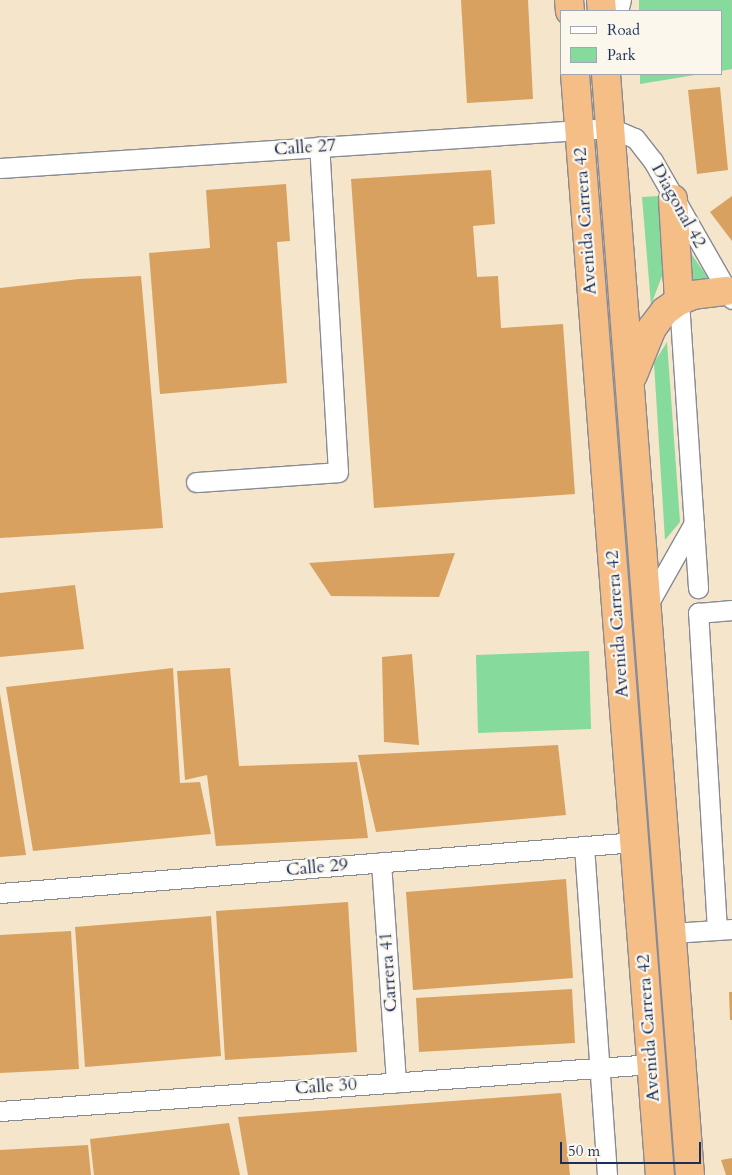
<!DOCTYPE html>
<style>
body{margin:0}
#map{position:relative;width:732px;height:1175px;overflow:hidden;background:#f4e5cb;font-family:Cardo,serif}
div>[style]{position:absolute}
.green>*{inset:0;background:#85da9c}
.building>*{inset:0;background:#d9a15f}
.roads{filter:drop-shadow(1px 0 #888a94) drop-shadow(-1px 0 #888a94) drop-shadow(0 1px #888a94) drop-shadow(0 -1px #888a94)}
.minor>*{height:19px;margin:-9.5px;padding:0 9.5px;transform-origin:9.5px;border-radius:9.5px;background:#fff}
.highway>*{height:28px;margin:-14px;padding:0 14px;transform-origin:14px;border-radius:14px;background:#f6be87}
span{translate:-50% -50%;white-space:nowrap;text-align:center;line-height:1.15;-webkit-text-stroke:4.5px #fbf7ec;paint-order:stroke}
.street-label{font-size:18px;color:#1b2f5e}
.legend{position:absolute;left:560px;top:10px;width:162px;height:65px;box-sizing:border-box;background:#fbf7ec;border:1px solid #a1a7b3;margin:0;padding:6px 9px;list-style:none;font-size:15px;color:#1b2f5e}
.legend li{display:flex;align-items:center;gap:10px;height:25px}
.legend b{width:25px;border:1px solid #a1a7b3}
.scale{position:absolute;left:560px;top:1142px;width:141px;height:22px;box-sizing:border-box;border:2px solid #1b2f5e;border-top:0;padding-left:6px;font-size:15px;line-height:18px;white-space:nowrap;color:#1b2f5e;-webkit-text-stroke:4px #fbf7ec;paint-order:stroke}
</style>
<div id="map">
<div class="green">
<div style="clip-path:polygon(639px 0,732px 0,732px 69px,721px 71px,721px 11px,639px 11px)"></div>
<div style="clip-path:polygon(640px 74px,701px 74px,640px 84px)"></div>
<div style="clip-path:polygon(659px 196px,665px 268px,651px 305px,642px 197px)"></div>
<div style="clip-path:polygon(687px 248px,711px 282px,690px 284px)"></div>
<div style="clip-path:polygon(667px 342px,680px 522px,665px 540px,654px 363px)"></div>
<div style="clip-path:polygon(589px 651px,591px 729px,478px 733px,476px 655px)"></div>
</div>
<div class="building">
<div style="clip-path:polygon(461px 0,528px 0,533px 99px,467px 103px)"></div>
<div style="clip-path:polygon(720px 87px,728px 170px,697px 174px,688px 90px)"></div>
<div style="clip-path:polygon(491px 170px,495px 224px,473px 226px,477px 277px,498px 276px,501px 328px,563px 324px,575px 494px,374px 508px,351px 179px)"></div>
<div style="clip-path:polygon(286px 184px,290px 241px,277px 242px,287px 383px,160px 394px,149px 253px,210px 248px,206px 190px)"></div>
<div style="clip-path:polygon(732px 196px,732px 241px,710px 212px)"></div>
<div style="clip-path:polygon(141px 276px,163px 528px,0 538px,0 288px,79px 279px)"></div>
<div style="clip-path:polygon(455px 553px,439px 597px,331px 596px,309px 563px)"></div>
<div style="clip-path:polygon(75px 585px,84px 649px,0 657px,0 593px)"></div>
<div style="clip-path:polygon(412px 654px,419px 745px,384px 742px,382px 657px)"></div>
<div style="clip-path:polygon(173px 668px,180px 783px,200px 782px,211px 834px,33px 851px,6px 687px)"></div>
<div style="clip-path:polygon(230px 668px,239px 766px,357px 762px,368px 838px,216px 846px,207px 775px,185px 780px,177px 671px)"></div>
<div style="clip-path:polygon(0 694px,26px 855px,0 857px)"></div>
<div style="clip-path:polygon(558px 745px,566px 815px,376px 832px,358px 755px)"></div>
<div style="clip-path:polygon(566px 879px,573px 978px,413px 990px,406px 892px)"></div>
<div style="clip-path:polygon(348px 902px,357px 1052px,225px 1060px,216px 911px)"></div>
<div style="clip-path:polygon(211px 916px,221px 1056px,85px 1067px,75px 927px)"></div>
<div style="clip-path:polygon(71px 931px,79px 1069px,0 1073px,0 935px)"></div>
<div style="clip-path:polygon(572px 989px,575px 1043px,419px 1052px,416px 998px)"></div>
<div style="clip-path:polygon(729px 992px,732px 992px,732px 1020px,730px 1020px)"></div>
<div style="clip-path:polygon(561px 1093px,570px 1175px,248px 1175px,238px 1117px)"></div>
<div style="clip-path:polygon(229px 1123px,240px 1175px,94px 1175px,90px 1139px)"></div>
<div style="clip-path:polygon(88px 1145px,91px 1175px,0 1175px,0 1150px)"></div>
<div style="clip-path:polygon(732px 1158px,732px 1175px,726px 1175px,721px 1160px)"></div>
</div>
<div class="roads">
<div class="minor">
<div style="left:618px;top:11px;width:11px;rotate:-75deg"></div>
<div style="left:0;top:168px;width:612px;rotate:-3.75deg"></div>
<div style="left:611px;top:128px;width:26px;rotate:23deg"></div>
<div style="left:635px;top:138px;width:29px;rotate:52deg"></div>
<div style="left:653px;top:161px;width:159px;rotate:60.2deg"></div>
<div style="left:679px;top:301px;width:288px;rotate:86.2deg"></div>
<div style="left:196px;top:482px;width:142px;rotate:-4deg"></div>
<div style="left:338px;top:472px;width:326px;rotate:-93.3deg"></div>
<div style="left:647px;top:606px;width:95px;rotate:-60.5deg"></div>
<div style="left:584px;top:846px;width:330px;rotate:86deg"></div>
<div style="left:381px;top:862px;width:221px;rotate:86.1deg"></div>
<div style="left:0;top:893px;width:637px;rotate:-4.59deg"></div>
<div style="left:717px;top:930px;width:318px;rotate:-93.4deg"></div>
<div style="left:698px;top:613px;width:34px;rotate:-5deg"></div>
<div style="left:672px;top:933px;width:60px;rotate:-3.8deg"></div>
<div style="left:0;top:1111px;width:654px;rotate:-4.12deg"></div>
</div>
<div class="highway">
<div style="left:569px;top:0;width:11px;rotate:85deg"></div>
<div style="left:601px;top:0;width:11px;rotate:85deg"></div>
<div style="left:575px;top:74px;width:1104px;rotate:85.59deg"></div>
<div style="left:606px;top:74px;width:1104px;rotate:85.64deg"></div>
<div style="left:673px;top:199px;width:102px;rotate:86.6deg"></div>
<div style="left:633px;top:375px;width:51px;rotate:-68deg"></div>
<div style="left:652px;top:328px;width:21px;rotate:-53deg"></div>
<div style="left:665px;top:311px;width:17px;rotate:-36deg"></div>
<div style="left:679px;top:301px;width:15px;rotate:-23deg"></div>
<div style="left:693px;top:295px;width:34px;rotate:-7deg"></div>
</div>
</div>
<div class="street-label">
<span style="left:305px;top:148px;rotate:-4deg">Calle 27</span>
<span style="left:678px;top:206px;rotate:61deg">Diagonal 42</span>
<span style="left:586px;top:221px;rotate:-94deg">Avenida Carrera 42</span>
<span style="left:618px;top:624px;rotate:-94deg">Avenida Carrera 42</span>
<span style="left:317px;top:868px;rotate:-5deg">Calle 29</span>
<span style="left:389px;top:972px;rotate:-94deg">Carrera 41</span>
<span style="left:649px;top:1028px;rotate:-94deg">Avenida Carrera 42</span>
<span style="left:326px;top:1087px;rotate:-4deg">Calle 30</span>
</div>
<ul class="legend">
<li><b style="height:6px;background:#fff"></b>Road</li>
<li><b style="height:14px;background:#85da9c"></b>Park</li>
</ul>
<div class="scale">50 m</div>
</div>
